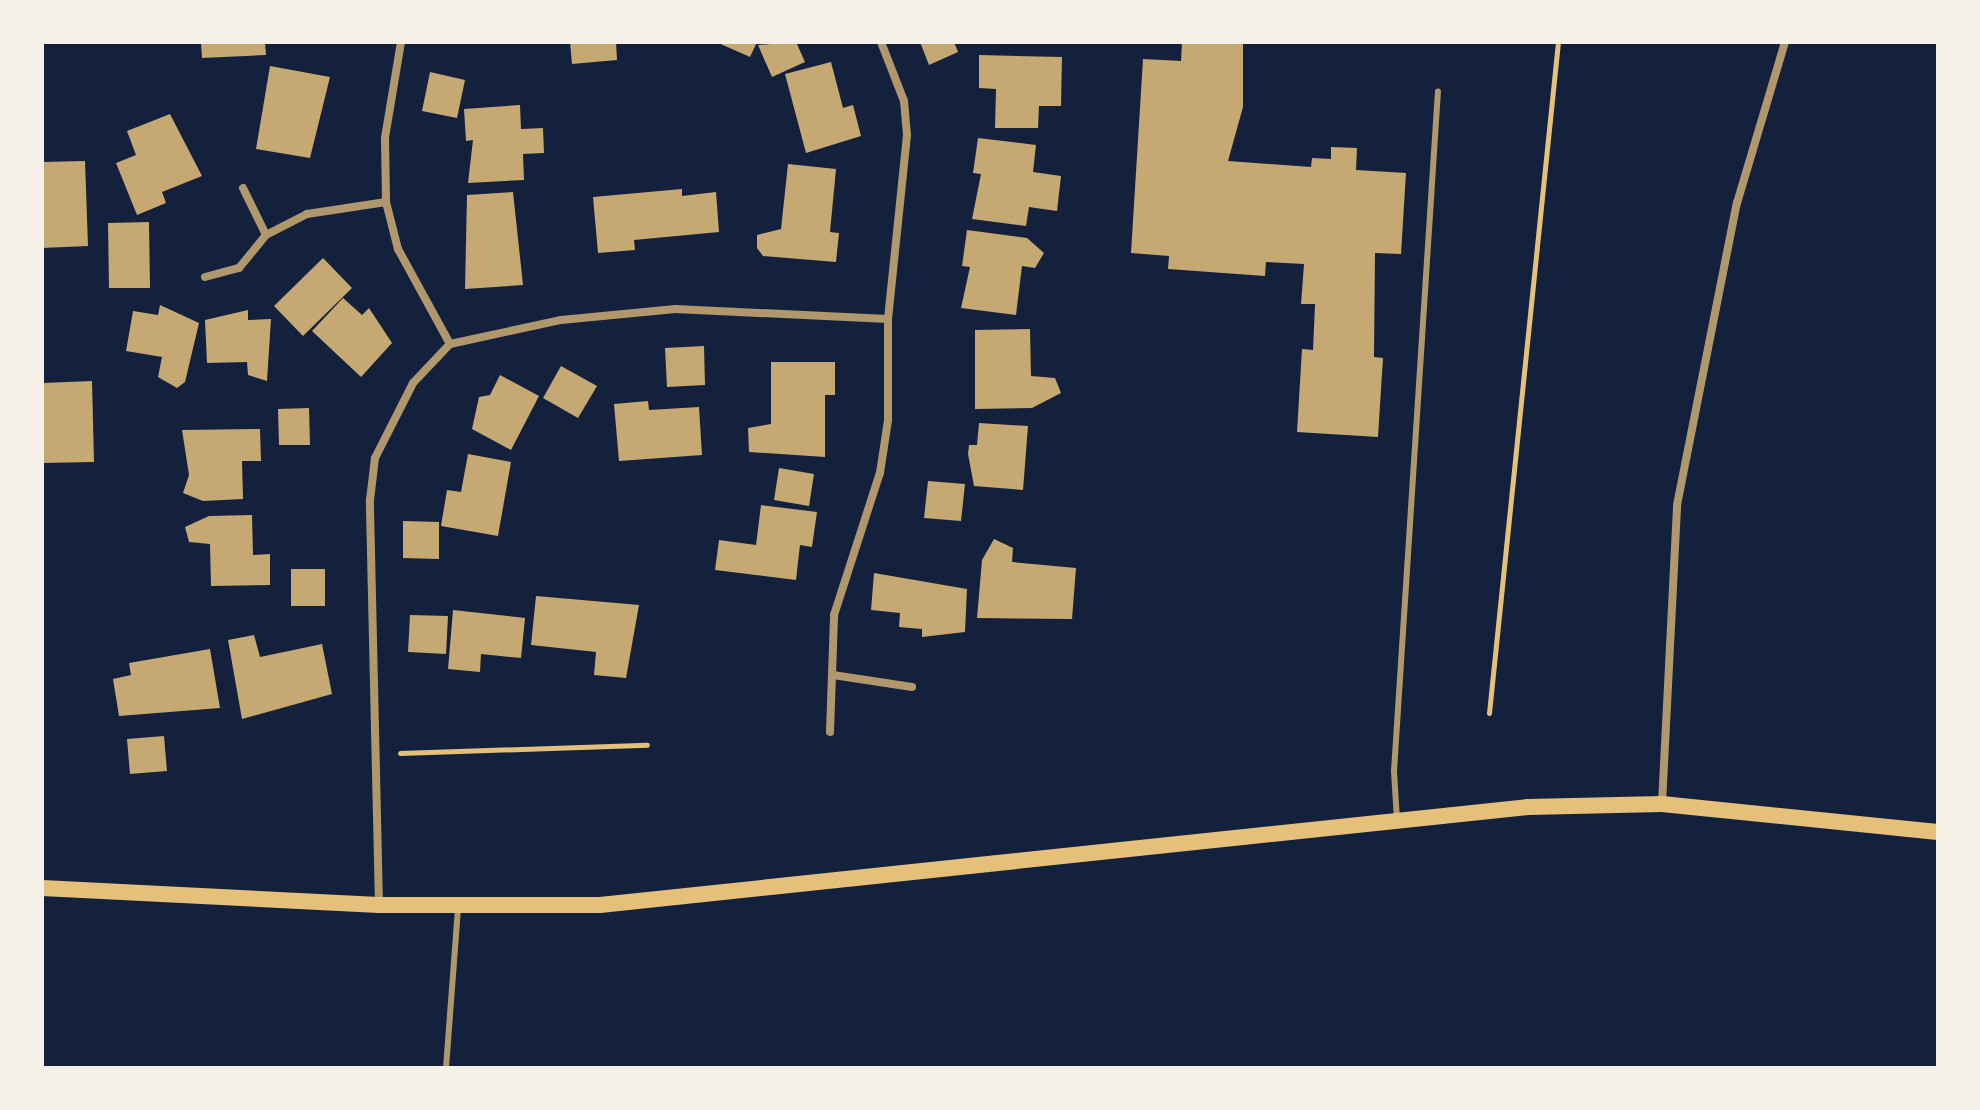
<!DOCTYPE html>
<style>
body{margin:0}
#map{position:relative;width:1980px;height:1110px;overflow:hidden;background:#14213d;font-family:Overpass,sans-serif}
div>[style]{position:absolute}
.building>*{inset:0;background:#c6a872}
.path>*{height:5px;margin:-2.5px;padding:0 2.5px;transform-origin:2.5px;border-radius:2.5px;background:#e5c07b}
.service>*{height:6px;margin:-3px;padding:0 3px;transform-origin:3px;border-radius:3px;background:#b1986c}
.minor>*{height:8px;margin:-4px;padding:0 4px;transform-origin:4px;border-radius:4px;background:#b1986c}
.secondary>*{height:16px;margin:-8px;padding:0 8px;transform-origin:8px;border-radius:8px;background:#e5c07b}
span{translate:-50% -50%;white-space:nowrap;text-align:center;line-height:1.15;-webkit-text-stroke:8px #f6f1e7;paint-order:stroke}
.frame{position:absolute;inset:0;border:44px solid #f6f1e7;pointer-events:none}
</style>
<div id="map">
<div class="building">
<div style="clip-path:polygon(201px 42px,265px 42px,266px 55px,202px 58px)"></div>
<div style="clip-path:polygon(570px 42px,616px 42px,617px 60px,572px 64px)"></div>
<div style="clip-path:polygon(716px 42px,757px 42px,750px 57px)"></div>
<div style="clip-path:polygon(796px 42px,805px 62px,772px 77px,758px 45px)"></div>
<div style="clip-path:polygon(920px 42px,954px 42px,958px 52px,929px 65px)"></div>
<div style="clip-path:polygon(1182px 42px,1243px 42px,1243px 107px,1228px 161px,1311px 167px,1312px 158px,1331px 159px,1331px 147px,1357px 148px,1356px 170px,1406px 173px,1401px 254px,1375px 253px,1374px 357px,1383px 358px,1378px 437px,1297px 432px,1302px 349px,1313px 350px,1315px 304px,1301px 304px,1304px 264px,1266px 262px,1265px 276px,1168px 269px,1169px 256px,1131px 253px,1143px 59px,1181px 61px)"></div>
<div style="clip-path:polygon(979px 55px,1062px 57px,1061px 106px,1039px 106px,1038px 128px,995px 128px,996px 89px,979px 88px)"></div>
<div style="clip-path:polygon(831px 62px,843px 108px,853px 105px,861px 136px,806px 153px,785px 74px)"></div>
<div style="clip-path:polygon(270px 66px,330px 77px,310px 158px,256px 149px)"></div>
<div style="clip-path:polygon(430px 72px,465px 80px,457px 118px,422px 111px)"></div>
<div style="clip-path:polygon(520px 105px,521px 129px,543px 128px,544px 153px,523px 154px,524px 180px,468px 183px,473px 140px,466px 141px,464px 109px)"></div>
<div style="clip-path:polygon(170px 114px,202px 176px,162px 192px,166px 203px,137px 215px,116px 163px,136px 155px,127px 131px)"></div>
<div style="clip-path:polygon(978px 138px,1036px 145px,1033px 172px,1061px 176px,1057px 211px,1029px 207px,1026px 226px,972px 219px,981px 174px,973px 173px)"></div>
<div style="clip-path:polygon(85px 161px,88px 246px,42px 248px,42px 162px)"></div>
<div style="clip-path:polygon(788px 164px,836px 169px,830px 232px,839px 233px,836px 262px,763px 256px,757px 248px,757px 235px,781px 229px)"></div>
<div style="clip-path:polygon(682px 189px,682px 196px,716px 192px,719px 232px,634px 240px,635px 250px,598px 253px,593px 197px)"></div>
<div style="clip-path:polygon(513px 192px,523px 285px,465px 289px,467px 195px)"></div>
<div style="clip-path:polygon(149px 222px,150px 288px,109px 288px,108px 223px)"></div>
<div style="clip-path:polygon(967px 230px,1027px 238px,1044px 253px,1035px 268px,1022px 266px,1016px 315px,961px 308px,970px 267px,962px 266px)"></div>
<div style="clip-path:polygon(323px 258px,352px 288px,303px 336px,274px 306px)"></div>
<div style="clip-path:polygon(343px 298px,362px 315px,369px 308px,392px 343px,361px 377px,312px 331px)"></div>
<div style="clip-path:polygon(160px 305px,199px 323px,185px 382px,177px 388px,158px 377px,162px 357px,126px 351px,133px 311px,158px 315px)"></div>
<div style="clip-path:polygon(248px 310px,248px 320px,271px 319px,267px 381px,248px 375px,247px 362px,207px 363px,205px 320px)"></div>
<div style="clip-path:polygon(1030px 329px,1031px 376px,1055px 378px,1061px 393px,1032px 408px,975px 409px,975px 330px)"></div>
<div style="clip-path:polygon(704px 346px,705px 385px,667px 387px,665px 348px)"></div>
<div style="clip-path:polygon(771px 362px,835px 362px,835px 395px,825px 395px,825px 457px,749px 452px,748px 428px,771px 424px)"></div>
<div style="clip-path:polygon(561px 366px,597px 386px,578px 418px,543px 398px)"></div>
<div style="clip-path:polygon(500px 375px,539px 396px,511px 450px,472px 429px,479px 397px,490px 395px)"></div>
<div style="clip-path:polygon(92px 381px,94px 462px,42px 463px,42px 383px)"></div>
<div style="clip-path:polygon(648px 401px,649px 410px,699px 407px,702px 455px,619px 461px,614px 404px)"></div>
<div style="clip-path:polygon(309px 408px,310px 445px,279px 445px,278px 409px)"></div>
<div style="clip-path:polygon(979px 423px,1028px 426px,1023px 490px,974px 486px,968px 454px,969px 445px,977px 445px)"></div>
<div style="clip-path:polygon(260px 429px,261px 461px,242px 461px,243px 499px,203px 501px,183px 493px,189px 475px,182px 430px)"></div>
<div style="clip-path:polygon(468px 454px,511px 462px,498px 536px,441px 526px,447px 490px,461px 492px)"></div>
<div style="clip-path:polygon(779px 468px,814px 474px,809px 506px,774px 500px)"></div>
<div style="clip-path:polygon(928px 481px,965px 484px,961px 521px,924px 518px)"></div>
<div style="clip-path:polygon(761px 505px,817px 512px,812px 547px,800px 545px,796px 580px,715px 570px,719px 540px,756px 545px)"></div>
<div style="clip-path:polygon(252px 515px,253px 555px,270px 554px,270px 585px,211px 586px,210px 544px,189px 542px,185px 527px,209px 516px)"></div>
<div style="clip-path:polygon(403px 521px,439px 522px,439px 559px,403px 558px)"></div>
<div style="clip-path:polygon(994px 539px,1013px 548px,1012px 562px,1076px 568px,1072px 619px,977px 618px,982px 560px)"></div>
<div style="clip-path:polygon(291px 569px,325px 569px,325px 606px,291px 606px)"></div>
<div style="clip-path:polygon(874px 573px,967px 589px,965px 632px,922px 637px,922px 629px,899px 627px,900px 613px,871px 610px)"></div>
<div style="clip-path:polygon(536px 596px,639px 605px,626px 678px,594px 675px,596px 652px,531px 645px)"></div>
<div style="clip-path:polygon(453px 610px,525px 618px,521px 658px,481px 654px,480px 672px,448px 669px)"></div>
<div style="clip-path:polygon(410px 615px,448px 616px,446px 654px,408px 652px)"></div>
<div style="clip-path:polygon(254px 635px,260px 657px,322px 644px,332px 694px,242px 719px,228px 640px)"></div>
<div style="clip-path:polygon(210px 649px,220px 708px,119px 716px,113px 679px,131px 675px,129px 663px)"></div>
<div style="clip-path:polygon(164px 736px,167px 771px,130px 774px,127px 739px)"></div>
</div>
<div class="path">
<div style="left:1489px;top:713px;width:675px;rotate:-84.13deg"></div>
<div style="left:400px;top:753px;width:247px;rotate:-1.9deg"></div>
</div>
<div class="service">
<div style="left:1397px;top:820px;width:49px;rotate:-93.5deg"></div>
<div style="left:1394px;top:771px;width:681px;rotate:-86.3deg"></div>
<div style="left:446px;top:1068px;width:160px;rotate:-85.7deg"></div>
</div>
<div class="minor">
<div style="left:401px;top:42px;width:97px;rotate:99.5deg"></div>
<div style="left:385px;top:138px;width:64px;rotate:89.1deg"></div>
<div style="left:386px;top:202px;width:49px;rotate:75.7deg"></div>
<div style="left:398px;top:249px;width:108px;rotate:61.3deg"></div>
<div style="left:243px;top:188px;width:52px;rotate:63.9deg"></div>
<div style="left:205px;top:277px;width:35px;rotate:-15deg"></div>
<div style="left:239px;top:268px;width:43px;rotate:-50.7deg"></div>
<div style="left:266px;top:235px;width:46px;rotate:-27.1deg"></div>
<div style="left:307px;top:214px;width:80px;rotate:-8.6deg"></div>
<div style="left:833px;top:675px;width:80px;rotate:8.6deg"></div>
<div style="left:830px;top:732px;width:117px;rotate:-88deg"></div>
<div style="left:834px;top:615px;width:149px;rotate:-72.1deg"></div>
<div style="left:880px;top:473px;width:54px;rotate:-81.4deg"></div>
<div style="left:888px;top:420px;width:101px;rotate:-90deg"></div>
<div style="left:888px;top:319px;width:185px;rotate:-84.1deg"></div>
<div style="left:907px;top:135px;width:34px;rotate:-95deg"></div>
<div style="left:904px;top:101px;width:63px;rotate:-111.3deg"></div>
<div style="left:1662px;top:804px;width:299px;rotate:-87.1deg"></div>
<div style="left:1677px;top:505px;width:308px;rotate:-78.8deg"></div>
<div style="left:1737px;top:203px;width:168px;rotate:-73.4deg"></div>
<div style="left:379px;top:905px;width:405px;rotate:-91.3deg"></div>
<div style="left:370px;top:500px;width:42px;rotate:-83.2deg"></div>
<div style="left:375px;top:458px;width:84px;rotate:-63.1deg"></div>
<div style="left:413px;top:383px;width:54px;rotate:-46.5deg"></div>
<div style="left:450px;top:344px;width:114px;rotate:-12.2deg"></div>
<div style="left:561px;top:320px;width:115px;rotate:-5.5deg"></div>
<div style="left:675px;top:309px;width:213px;rotate:2.7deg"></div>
</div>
<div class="secondary">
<div style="left:42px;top:888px;width:337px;rotate:2.9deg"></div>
<div style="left:379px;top:905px;width:221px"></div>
<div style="left:600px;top:905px;width:933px;rotate:-6.03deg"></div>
<div style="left:1528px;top:807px;width:134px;rotate:-1.3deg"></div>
<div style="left:1662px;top:804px;width:277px;rotate:5.8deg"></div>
</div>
<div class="frame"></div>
</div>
